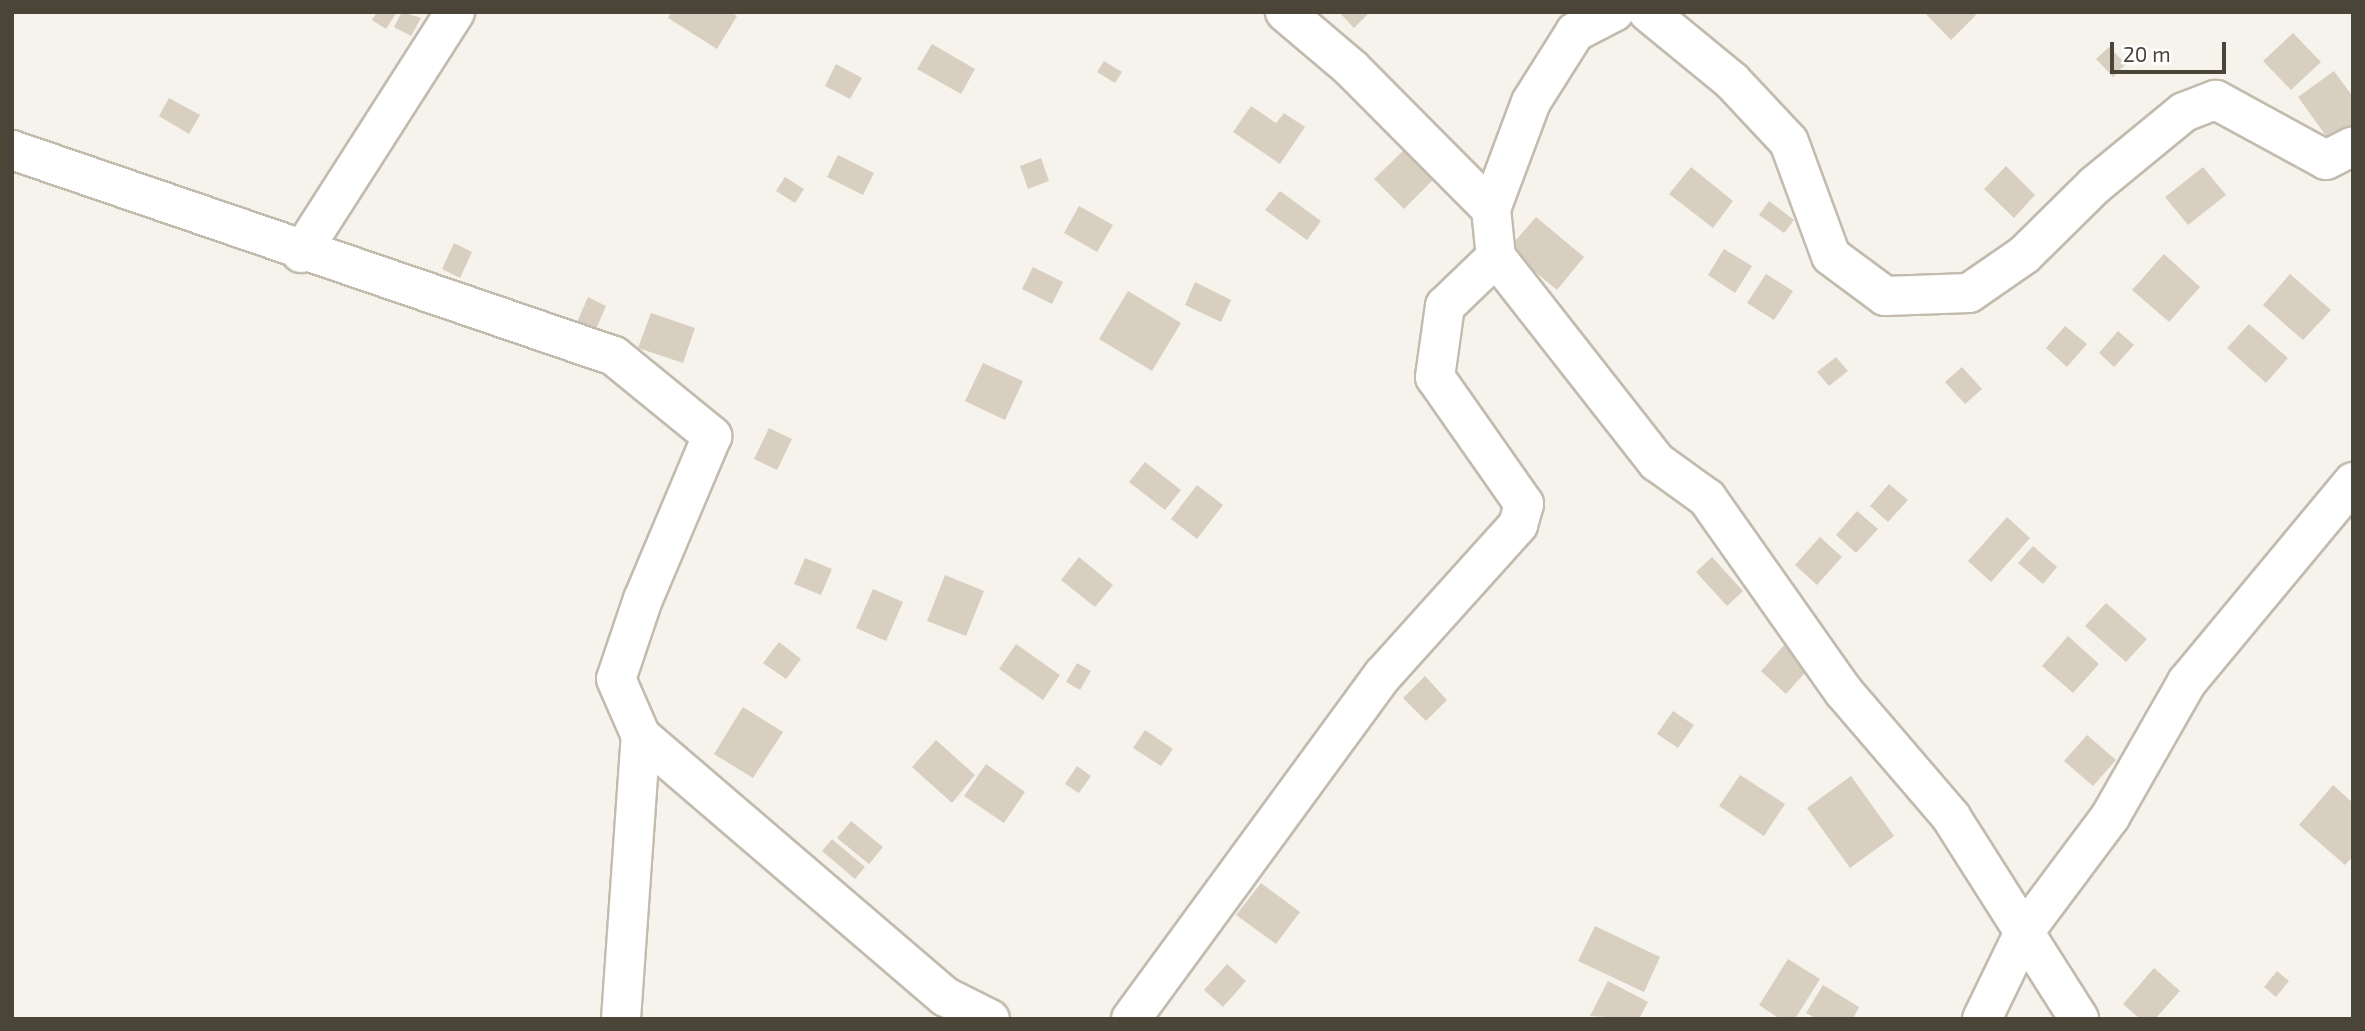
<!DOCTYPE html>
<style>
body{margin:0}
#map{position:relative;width:2365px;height:1031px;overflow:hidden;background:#f6f3ec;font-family:"Exo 2",sans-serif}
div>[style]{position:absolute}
.building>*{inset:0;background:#d8cfc1}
.roads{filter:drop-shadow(2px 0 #c2bbae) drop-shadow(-2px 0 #c2bbae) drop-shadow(0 2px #c2bbae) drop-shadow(0 -2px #c2bbae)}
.minor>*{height:38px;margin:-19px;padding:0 19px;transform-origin:19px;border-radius:19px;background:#fff}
span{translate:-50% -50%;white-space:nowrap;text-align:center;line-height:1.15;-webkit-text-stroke:6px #fff;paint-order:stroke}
.frame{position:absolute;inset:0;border:14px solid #4b4439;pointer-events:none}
.scale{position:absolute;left:2110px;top:42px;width:116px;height:32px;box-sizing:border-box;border:4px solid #4b4439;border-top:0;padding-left:9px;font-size:21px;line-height:24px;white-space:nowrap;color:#4b4439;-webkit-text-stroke:5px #fff;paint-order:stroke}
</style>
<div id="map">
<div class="building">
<div style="clip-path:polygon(377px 12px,397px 12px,386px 29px,372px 20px)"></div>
<div style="clip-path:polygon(402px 12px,421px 18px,411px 36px,394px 27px)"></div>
<div style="clip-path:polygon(671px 12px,731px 12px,737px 16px,717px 49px,668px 18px)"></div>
<div style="clip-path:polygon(1339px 12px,1370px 12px,1354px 28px)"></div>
<div style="clip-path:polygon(1924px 12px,1973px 12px,1976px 15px,1951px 40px)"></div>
<div style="clip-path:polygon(2293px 33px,2321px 62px,2291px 90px,2263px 61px)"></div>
<div style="clip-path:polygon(932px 44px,975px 69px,961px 94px,917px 69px)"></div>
<div style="clip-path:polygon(2109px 47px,2126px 64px,2113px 77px,2096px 59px)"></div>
<div style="clip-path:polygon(1104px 61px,1122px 72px,1115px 83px,1097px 72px)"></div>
<div style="clip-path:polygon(836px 64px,862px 78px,850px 99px,825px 86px)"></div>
<div style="clip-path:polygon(2334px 71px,2353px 97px,2353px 129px,2332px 144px,2298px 97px)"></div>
<div style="clip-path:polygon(169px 98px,200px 115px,189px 134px,159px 116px)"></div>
<div style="clip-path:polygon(1251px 106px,1276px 123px,1284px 113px,1305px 127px,1280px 164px,1233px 132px)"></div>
<div style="clip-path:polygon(1406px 148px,1435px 178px,1404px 209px,1374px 179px)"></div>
<div style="clip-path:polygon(838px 155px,874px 173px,863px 195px,827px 177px)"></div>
<div style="clip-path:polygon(1041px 158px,1049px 181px,1028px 189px,1020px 166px)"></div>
<div style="clip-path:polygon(2006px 166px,2035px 195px,2014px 218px,1984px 189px)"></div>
<div style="clip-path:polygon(1691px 167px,1733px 201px,1713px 228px,1669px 194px)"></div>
<div style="clip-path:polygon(2203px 167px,2226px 195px,2188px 225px,2165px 197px)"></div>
<div style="clip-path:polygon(785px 177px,804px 189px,795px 203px,776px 191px)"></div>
<div style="clip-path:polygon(1280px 191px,1321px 221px,1307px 240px,1265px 210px)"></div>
<div style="clip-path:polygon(1769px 201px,1794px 220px,1784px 233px,1759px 215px)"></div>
<div style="clip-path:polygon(1079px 206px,1113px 225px,1097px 252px,1064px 233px)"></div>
<div style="clip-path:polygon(1536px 217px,1584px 257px,1557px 290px,1508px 249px)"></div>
<div style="clip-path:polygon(454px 243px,472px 252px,460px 278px,442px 269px)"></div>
<div style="clip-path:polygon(1724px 249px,1752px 266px,1735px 293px,1708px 275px)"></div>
<div style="clip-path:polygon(2164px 254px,2200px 287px,2169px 322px,2132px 290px)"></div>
<div style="clip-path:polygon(1033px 267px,1063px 282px,1052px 304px,1022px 289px)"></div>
<div style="clip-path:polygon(1766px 274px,1793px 291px,1774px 320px,1747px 303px)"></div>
<div style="clip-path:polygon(2290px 274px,2331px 310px,2303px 340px,2263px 305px)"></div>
<div style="clip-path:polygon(1195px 282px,1231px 300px,1221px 322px,1185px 305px)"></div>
<div style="clip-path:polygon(1128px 291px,1181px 323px,1152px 371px,1099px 339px)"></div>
<div style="clip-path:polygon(588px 297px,606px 306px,594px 334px,575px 327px)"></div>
<div style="clip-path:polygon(651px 313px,695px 328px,683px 363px,638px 348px)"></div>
<div style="clip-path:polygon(2249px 324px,2288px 358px,2266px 383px,2227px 348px)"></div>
<div style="clip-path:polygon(2065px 326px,2087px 344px,2067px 367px,2046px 348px)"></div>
<div style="clip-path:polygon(2118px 331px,2134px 345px,2114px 367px,2099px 353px)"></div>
<div style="clip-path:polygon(1836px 357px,1848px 371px,1829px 386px,1817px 372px)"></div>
<div style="clip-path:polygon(983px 363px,1023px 381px,1005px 420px,965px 401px)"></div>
<div style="clip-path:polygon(1962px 367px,1982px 389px,1965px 404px,1945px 382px)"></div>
<div style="clip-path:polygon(769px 428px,792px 439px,777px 470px,754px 459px)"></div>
<div style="clip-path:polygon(1145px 462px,1181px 490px,1165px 510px,1129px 482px)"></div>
<div style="clip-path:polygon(1889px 484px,1908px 500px,1888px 522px,1870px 506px)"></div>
<div style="clip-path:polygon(1197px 485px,1223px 505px,1197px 539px,1171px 519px)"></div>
<div style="clip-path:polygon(1857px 511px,1878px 529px,1856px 553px,1836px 535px)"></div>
<div style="clip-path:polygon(2007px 517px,2030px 538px,1991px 582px,1968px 561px)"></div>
<div style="clip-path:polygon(1820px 537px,1842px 557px,1817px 585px,1795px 565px)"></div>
<div style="clip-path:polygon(2033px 546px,2057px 567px,2043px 584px,2018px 563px)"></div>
<div style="clip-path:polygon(1079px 557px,1113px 585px,1095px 607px,1061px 580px)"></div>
<div style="clip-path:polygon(1712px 557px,1743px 591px,1727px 606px,1696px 572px)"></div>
<div style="clip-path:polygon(805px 558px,832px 569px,821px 595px,794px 584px)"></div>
<div style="clip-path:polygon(945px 575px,984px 591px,966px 636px,927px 621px)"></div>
<div style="clip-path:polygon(873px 589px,903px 602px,886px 641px,856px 628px)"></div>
<div style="clip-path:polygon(2106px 603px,2147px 639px,2126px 662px,2085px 626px)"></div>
<div style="clip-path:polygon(2068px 636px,2099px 664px,2073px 693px,2042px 666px)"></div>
<div style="clip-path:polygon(779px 642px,801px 659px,786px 679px,763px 663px)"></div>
<div style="clip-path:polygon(1786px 643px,1811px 666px,1786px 694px,1761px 671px)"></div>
<div style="clip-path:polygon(1016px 644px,1060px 675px,1043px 700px,999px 669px)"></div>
<div style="clip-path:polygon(1077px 663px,1091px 671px,1080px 690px,1066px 682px)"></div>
<div style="clip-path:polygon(1425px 676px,1447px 700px,1426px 721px,1403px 698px)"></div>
<div style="clip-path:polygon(743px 707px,783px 732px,753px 778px,714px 754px)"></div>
<div style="clip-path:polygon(1673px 711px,1694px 725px,1678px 748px,1657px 734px)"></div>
<div style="clip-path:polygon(1145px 730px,1173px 749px,1161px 766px,1133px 748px)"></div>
<div style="clip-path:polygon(2087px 735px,2116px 760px,2093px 786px,2064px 761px)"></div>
<div style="clip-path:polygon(936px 740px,975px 775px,952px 803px,912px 767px)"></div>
<div style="clip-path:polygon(986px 764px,1025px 792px,1004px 823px,964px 796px)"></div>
<div style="clip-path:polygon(1077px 766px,1091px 776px,1079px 793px,1065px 784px)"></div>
<div style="clip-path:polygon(1740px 775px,1785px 804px,1764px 836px,1719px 806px)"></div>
<div style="clip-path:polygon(1851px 776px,1894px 836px,1850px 868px,1807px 808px)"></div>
<div style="clip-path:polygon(2333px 785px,2353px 803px,2353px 856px,2345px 865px,2299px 825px)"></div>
<div style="clip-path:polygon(851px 821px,883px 847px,869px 864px,837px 838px)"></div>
<div style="clip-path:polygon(832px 839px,865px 867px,855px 879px,822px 851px)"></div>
<div style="clip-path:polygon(1261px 883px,1300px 912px,1276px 944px,1236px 915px)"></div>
<div style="clip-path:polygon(1595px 926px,1660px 957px,1644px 992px,1578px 961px)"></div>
<div style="clip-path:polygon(1788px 959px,1820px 979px,1795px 1019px,1780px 1019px,1759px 1005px)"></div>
<div style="clip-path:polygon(1227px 964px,1246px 981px,1223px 1007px,1204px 990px)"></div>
<div style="clip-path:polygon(2154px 968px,2180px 991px,2155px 1019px,2140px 1019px,2123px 1004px)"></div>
<div style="clip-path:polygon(2277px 971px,2289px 981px,2276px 997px,2264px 987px)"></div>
<div style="clip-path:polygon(1608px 981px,1648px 1002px,1639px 1019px,1590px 1016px)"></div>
<div style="clip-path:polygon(1823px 985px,1859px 1007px,1853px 1019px,1817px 1019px,1806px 1013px)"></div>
</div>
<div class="roads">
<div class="minor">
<div style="left:1285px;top:12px;width:87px;rotate:40.3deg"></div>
<div style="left:1351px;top:68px;width:199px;rotate:45.2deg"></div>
<div style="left:1491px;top:209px;width:48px;rotate:84.1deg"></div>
<div style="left:1496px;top:257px;width:261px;rotate:51.9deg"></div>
<div style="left:1657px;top:462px;width:62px;rotate:35.8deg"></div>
<div style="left:1707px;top:498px;width:237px;rotate:54.8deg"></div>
<div style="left:1844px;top:692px;width:165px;rotate:49.4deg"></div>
<div style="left:1951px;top:817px;width:239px;rotate:57.6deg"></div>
<div style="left:1648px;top:12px;width:109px;rotate:39.4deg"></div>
<div style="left:1732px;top:81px;width:83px;rotate:46.9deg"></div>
<div style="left:1789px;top:142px;width:121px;rotate:69.8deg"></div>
<div style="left:1831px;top:256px;width:67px;rotate:36.5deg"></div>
<div style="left:1885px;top:296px;width:84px;rotate:-2deg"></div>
<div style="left:1969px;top:293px;width:67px;rotate:-34.6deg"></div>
<div style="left:2024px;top:255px;width:100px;rotate:-44.6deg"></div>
<div style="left:2095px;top:185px;width:115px;rotate:-39.4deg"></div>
<div style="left:2184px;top:112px;width:34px;rotate:-21deg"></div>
<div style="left:2216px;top:100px;width:125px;rotate:28.6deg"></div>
<div style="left:2326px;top:160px;width:30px;rotate:-27deg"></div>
<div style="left:12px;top:150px;width:636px;rotate:18.89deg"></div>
<div style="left:614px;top:356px;width:127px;rotate:39.2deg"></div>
<div style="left:712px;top:436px;width:177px;rotate:112.9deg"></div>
<div style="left:643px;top:599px;width:84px;rotate:108.6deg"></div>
<div style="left:616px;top:679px;width:62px;rotate:66.3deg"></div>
<div style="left:641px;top:736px;width:401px;rotate:40.6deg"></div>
<div style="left:946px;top:997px;width:49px;rotate:26.6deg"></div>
<div style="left:1491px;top:209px;width:114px;rotate:-69.5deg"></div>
<div style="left:1531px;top:102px;width:83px;rotate:-57.8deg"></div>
<div style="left:1575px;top:32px;width:44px;rotate:-27.1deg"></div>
<div style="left:301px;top:253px;width:286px;rotate:-57.4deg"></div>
<div style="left:621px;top:1019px;width:284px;rotate:-86deg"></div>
<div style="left:1131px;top:1019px;width:426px;rotate:-53.8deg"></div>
<div style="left:1383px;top:675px;width:202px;rotate:-48deg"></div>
<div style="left:1518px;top:525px;width:22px;rotate:-74deg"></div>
<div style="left:1524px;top:504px;width:155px;rotate:-125deg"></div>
<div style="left:1435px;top:377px;width:72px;rotate:-82deg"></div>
<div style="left:1445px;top:306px;width:71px;rotate:-43.9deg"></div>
<div style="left:1982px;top:1019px;width:97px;rotate:-64.2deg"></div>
<div style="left:2024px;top:932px;width:144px;rotate:-53.2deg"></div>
<div style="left:2110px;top:817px;width:155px;rotate:-60.3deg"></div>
<div style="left:2187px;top:682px;width:260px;rotate:-50.3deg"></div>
</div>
</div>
<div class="frame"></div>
<div class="scale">20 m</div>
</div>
